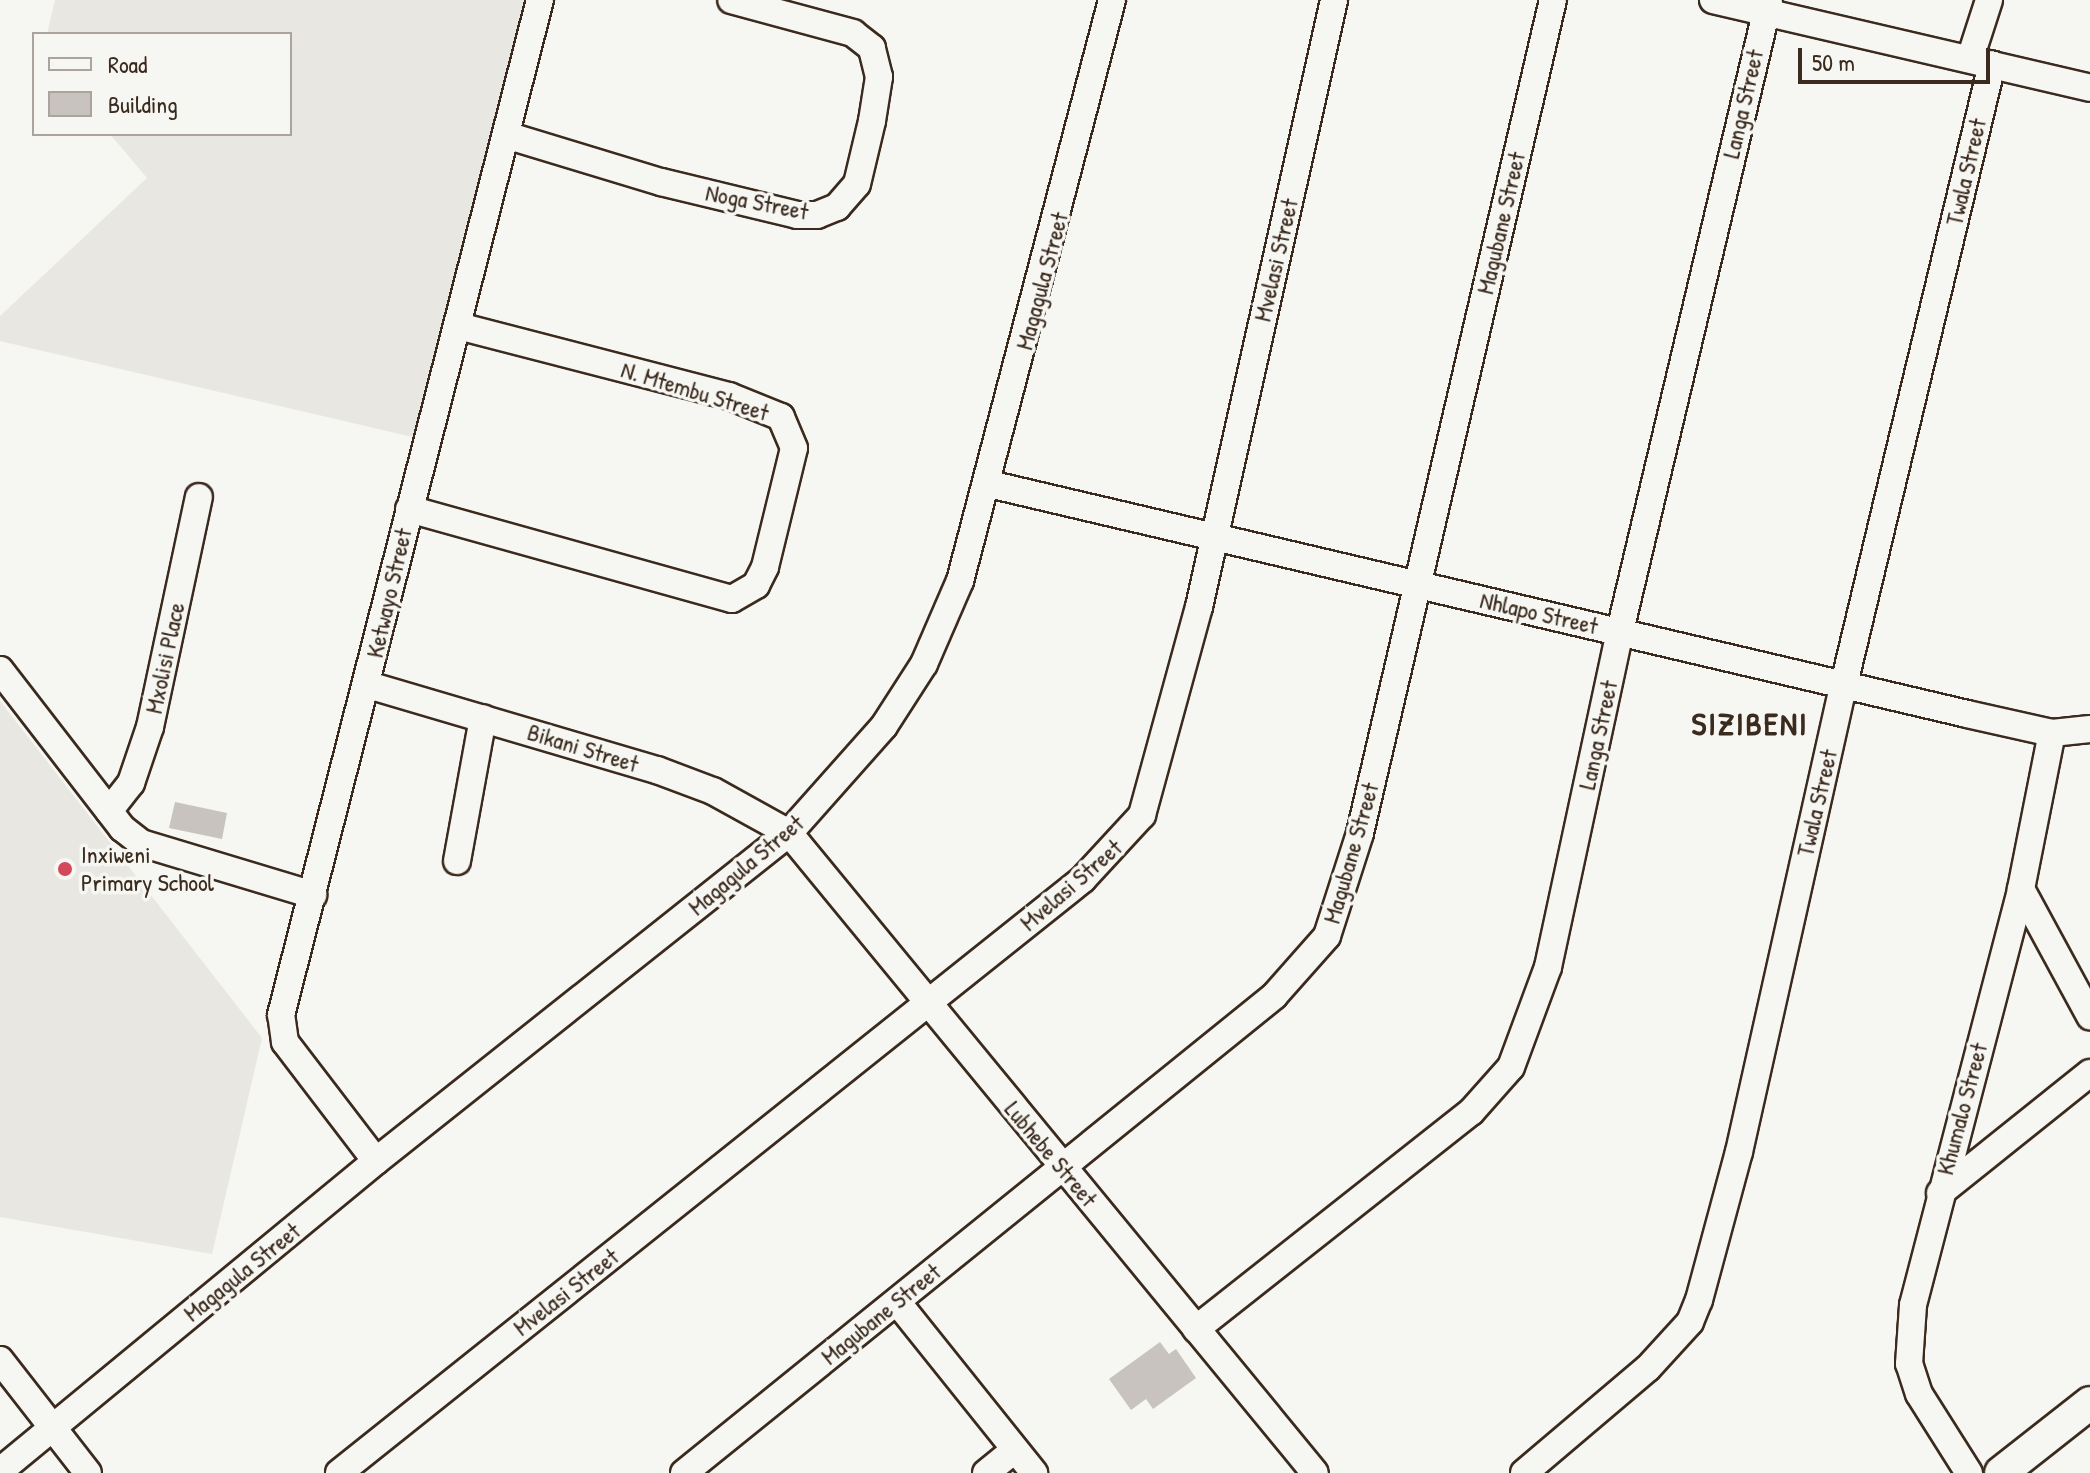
<!DOCTYPE html>
<style>
body{margin:0}
#map{position:relative;width:2090px;height:1473px;overflow:hidden;background:#f6f6f2;font-family:"Patrick Hand",sans-serif}
div>[style]{position:absolute}
.built>*{inset:0;background:#e8e7e2}
.building>*{inset:0;background:#c8c3be}
.roads{filter:drop-shadow(2px 0 #3b2a1e) drop-shadow(-2px 0 #3b2a1e) drop-shadow(0 2px #3b2a1e) drop-shadow(0 -2px #3b2a1e)}
.minor>*{height:26px;margin:-13px;padding:0 13px;transform-origin:13px;border-radius:13px;background:#f6f6f2}
.tertiary>*{height:32px;margin:-16px;padding:0 16px;transform-origin:16px;border-radius:16px;background:#f6f6f2}
.dots>*{width:22px;height:22px;translate:-50% -50%;box-sizing:border-box;border:4px solid #f6f6f2;border-radius:50%}
span{translate:-50% -50%;white-space:nowrap;text-align:center;line-height:1.15;-webkit-text-stroke:7px #f6f6f2;paint-order:stroke}
.street-label{font-size:24px;color:#3b2a1e}
.poi-label{font-size:24px;color:#3b2a1e}
.left{translate:0 -50%;text-align:left}
.district-label{font-size:32px;color:#3b2a1e;font-weight:700;letter-spacing:2px}
.legend{position:absolute;left:32px;top:32px;width:260px;height:104px;box-sizing:border-box;background:#f6f6f2;border:2px solid #aba49d;margin:0;padding:10px 14px;list-style:none;font-size:24px;color:#3b2a1e}
.legend li{display:flex;align-items:center;gap:16px;height:40px}
.legend b{width:40px;border:2px solid #aba49d}
.scale{position:absolute;left:1798px;top:48px;width:192px;height:36px;box-sizing:border-box;border:4px solid #3b2a1e;border-top:0;padding-left:10px;font-size:24px;line-height:28px;white-space:nowrap;color:#3b2a1e;-webkit-text-stroke:6px #f6f6f2;paint-order:stroke}
</style>
<div id="map">
<div class="built">
<div style="clip-path:polygon(55px 0,531px 0,417px 438px,0 341px,0 316px,147px 178px,110px 134px,290px 134px,290px 34px,47px 34px)"></div>
<div style="clip-path:polygon(0 701px,262px 1038px,212px 1254px,0 1217px)"></div>
</div>
<div class="building">
<div style="clip-path:polygon(175px 802px,227px 813px,222px 839px,169px 828px)"></div>
<div style="clip-path:polygon(1160px 1342px,1169px 1354px,1176px 1349px,1196px 1378px,1153px 1409px,1146px 1399px,1131px 1410px,1109px 1379px)"></div>
</div>
<div class="roads">
<div class="minor">
<div style="left:1713px;top:0;width:387px;rotate:13.1deg"></div>
<div style="left:1970px;top:59px;width:62px;rotate:-72.1deg"></div>
<div style="left:506px;top:135px;width:162px;rotate:16.9deg"></div>
<div style="left:661px;top:182px;width:140px;rotate:13.6deg"></div>
<div style="left:797px;top:215px;width:20px"></div>
<div style="left:817px;top:215px;width:22px;rotate:-22deg"></div>
<div style="left:837px;top:207px;width:30px;rotate:-49deg"></div>
<div style="left:857px;top:184px;width:65px;rotate:-76.6deg"></div>
<div style="left:872px;top:121px;width:45px;rotate:-81deg"></div>
<div style="left:879px;top:77px;width:30px;rotate:-104deg"></div>
<div style="left:872px;top:48px;width:24px;rotate:-142deg"></div>
<div style="left:853px;top:33px;width:126px;rotate:-164.9deg"></div>
<div style="left:989px;top:484px;width:1005px;rotate:13.23deg"></div>
<div style="left:1967px;top:714px;width:87px;rotate:12.6deg"></div>
<div style="left:2052px;top:733px;width:38px;rotate:-6deg"></div>
<div style="left:409px;top:509px;width:335px;rotate:15.6deg"></div>
<div style="left:732px;top:599px;width:28px;rotate:-30deg"></div>
<div style="left:756px;top:585px;width:20px;rotate:-63deg"></div>
<div style="left:765px;top:567px;width:122px;rotate:-76.3deg"></div>
<div style="left:794px;top:448px;width:34px;rotate:-113deg"></div>
<div style="left:781px;top:417px;width:56px;rotate:-158deg"></div>
<div style="left:729px;top:396px;width:280px;rotate:-165.5deg"></div>
<div style="left:0;top:670px;width:200px;rotate:52.3deg"></div>
<div style="left:122px;top:828px;width:24px;rotate:38deg"></div>
<div style="left:141px;top:843px;width:180px;rotate:16.8deg"></div>
<div style="left:368px;top:685px;width:301px;rotate:16.4deg"></div>
<div style="left:657px;top:770px;width:60px;rotate:20.6deg"></div>
<div style="left:713px;top:791px;width:87px;rotate:28.9deg"></div>
<div style="left:789px;top:833px;width:828px;rotate:50.58deg"></div>
<div style="left:109px;top:811px;width:36px;rotate:-52deg"></div>
<div style="left:131px;top:783px;width:59px;rotate:-71.3deg"></div>
<div style="left:150px;top:727px;width:235px;rotate:-78deg"></div>
<div style="left:457px;top:861px;width:145px;rotate:-79.7deg"></div>
<div style="left:2021px;top:889px;width:145px;rotate:61.5deg"></div>
<div style="left:376px;top:1161px;width:150px;rotate:-127.4deg"></div>
<div style="left:285px;top:1042px;width:27px;rotate:-98deg"></div>
<div style="left:281px;top:1015px;width:1048px;rotate:-75.69deg"></div>
<div style="left:1940px;top:1193px;width:192px;rotate:-38.7deg"></div>
<div style="left:898px;top:1303px;width:218px;rotate:51.3deg"></div>
<div style="left:1196px;top:1329px;width:350px;rotate:-38.3deg"></div>
<div style="left:1471px;top:1112px;width:60px;rotate:-48.4deg"></div>
<div style="left:1511px;top:1067px;width:107px;rotate:-69.7deg"></div>
<div style="left:1548px;top:967px;width:344px;rotate:-77.9deg"></div>
<div style="left:1620px;top:631px;width:648px;rotate:-76.71deg"></div>
<div style="left:0;top:1360px;width:143px;rotate:52.1deg"></div>
<div style="left:0;top:1471px;width:487px;rotate:-39.5deg"></div>
<div style="left:376px;top:1161px;width:527px;rotate:-38.46deg"></div>
<div style="left:789px;top:833px;width:143px;rotate:-48.4deg"></div>
<div style="left:884px;top:726px;width:74px;rotate:-57.2deg"></div>
<div style="left:924px;top:664px;width:90px;rotate:-66.6deg"></div>
<div style="left:960px;top:581px;width:601px;rotate:-75.34deg"></div>
<div style="left:339px;top:1473px;width:952px;rotate:-38.6deg"></div>
<div style="left:1083px;top:879px;width:87px;rotate:-47.3deg"></div>
<div style="left:1142px;top:815px;width:216px;rotate:-74.7deg"></div>
<div style="left:1199px;top:607px;width:622px;rotate:-77.46deg"></div>
<div style="left:684px;top:1473px;width:759px;rotate:-38.95deg"></div>
<div style="left:1274px;top:996px;width:80px;rotate:-48.5deg"></div>
<div style="left:1327px;top:936px;width:108px;rotate:-72.2deg"></div>
<div style="left:1360px;top:833px;width:855px;rotate:-76.96deg"></div>
<div style="left:986px;top:1473px;width:36px;rotate:-39deg"></div>
<div style="left:1524px;top:1473px;width:162px;rotate:-40.3deg"></div>
<div style="left:1648px;top:1368px;width:62px;rotate:-47.6deg"></div>
<div style="left:1690px;top:1322px;width:24px;rotate:-68deg"></div>
<div style="left:1699px;top:1300px;width:153px;rotate:-74.9deg"></div>
<div style="left:1739px;top:1152px;width:480px;rotate:-77.4deg"></div>
<div style="left:1844px;top:684px;width:637px;rotate:-76.57deg"></div>
<div style="left:1969px;top:1473px;width:93px;rotate:-122.3deg"></div>
<div style="left:1919px;top:1394px;width:32px;rotate:-108deg"></div>
<div style="left:1909px;top:1364px;width:59px;rotate:-86.1deg"></div>
<div style="left:1913px;top:1305px;width:430px;rotate:-75.4deg"></div>
<div style="left:2021px;top:889px;width:159px;rotate:-78.8deg"></div>
</div>
<div class="tertiary">
<div style="left:2001px;top:1473px;width:113px;rotate:-38.2deg"></div>
</div>
</div>
<div class="dots">
<div style="left:65px;top:869px;background:#d1495b"></div>
</div>
<div class="street-label">
<span style="left:1743px;top:104px;rotate:-77deg">Langa Street</span>
<span style="left:1966px;top:172px;rotate:-77deg">Twala Street</span>
<span style="left:757px;top:202px;rotate:11deg">Noga Street</span>
<span style="left:1501px;top:223px;rotate:-77deg">Magubane Street</span>
<span style="left:1276px;top:260px;rotate:-77deg">Mvelasi Street</span>
<span style="left:1042px;top:281px;rotate:-75deg">Magagula Street</span>
<span style="left:695px;top:391px;rotate:17deg">N. Mtembu Street</span>
<span style="left:389px;top:593px;rotate:-77deg">Ketwayo Street</span>
<span style="left:1539px;top:613px;rotate:13deg">Nhlapo Street</span>
<span style="left:165px;top:658px;rotate:-78deg">Mxolisi Place</span>
<span style="left:1598px;top:735px;rotate:-78deg">Langa Street</span>
<span style="left:583px;top:748px;rotate:17deg">Bikani Street</span>
<span style="left:1817px;top:803px;rotate:-77deg">Twala Street</span>
<span style="left:1351px;top:853px;rotate:-74deg">Magubane Street</span>
<span style="left:746px;top:865px;rotate:-40deg">Magagula Street</span>
<span style="left:1071px;top:885px;rotate:-41deg">Mvelasi Street</span>
<span style="left:1962px;top:1109px;rotate:-75deg">Khumalo Street</span>
<span style="left:1051px;top:1154px;rotate:50deg">Lubhebe Street</span>
<span style="left:242px;top:1272px;rotate:-39deg">Magagula Street</span>
<span style="left:566px;top:1292px;rotate:-38deg">Mvelasi Street</span>
<span style="left:881px;top:1314px;rotate:-39deg">Magubane Street</span>
</div>
<div class="poi-label">
<span class="left" style="left:81px;top:869px">Inxiweni<br>Primary School</span>
</div>
<div class="district-label">
<span style="left:1750px;top:724px">SIZIBENI</span>
</div>
<ul class="legend">
<li><b style="height:10px;background:#f6f6f2"></b>Road</li>
<li><b style="height:22px;background:#c8c3be"></b>Building</li>
</ul>
<div class="scale">50 m</div>
</div>
